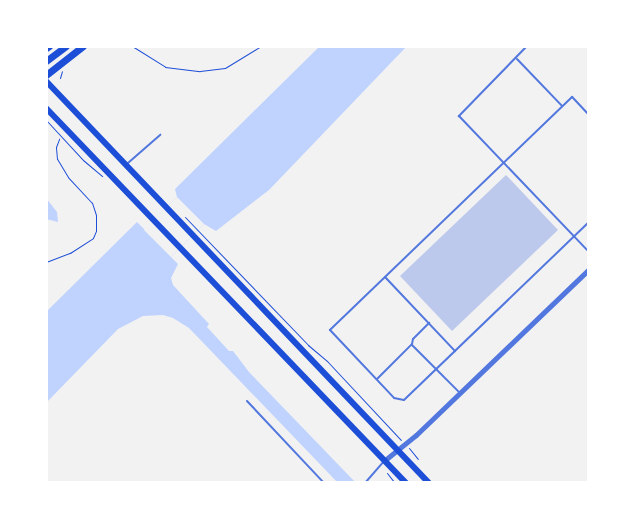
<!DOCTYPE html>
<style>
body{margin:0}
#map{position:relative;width:635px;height:529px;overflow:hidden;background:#f2f2f2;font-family:Spectral,serif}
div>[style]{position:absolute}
.water>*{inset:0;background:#bfd3fe}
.pier>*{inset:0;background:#f2f2f2}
.building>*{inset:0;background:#bdc9ec}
.path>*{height:1px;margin:-0.5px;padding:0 0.5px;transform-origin:0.5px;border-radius:0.5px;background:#1d4ed8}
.service>*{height:2px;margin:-1px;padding:0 1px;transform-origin:1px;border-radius:1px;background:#5277de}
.tertiary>*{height:5px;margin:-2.5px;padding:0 2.5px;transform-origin:2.5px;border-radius:2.5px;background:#5277de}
.primary>*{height:6px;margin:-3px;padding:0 3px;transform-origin:3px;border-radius:3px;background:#1d4ed8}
.trunk>*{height:7px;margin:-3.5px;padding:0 3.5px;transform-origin:3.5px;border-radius:3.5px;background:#1d4ed8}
span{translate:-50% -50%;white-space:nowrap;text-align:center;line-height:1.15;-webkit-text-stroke:4px #fff;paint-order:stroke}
.frame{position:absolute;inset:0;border:48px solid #fff;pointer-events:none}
</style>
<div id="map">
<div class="water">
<div style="clip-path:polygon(320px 46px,407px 46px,269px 190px,216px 231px,204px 224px,171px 257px,178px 264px,171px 278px,173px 285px,209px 324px,207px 327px,229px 351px,233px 351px,249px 372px,356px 483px,338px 483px,189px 328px,173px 318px,163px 315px,143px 316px,118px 329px,46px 403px,46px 312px,137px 222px,145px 230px,177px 197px,175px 189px)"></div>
<div style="clip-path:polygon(46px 198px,57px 212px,58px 222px,46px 219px)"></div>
</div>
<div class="pier">
<div style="clip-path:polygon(177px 197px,204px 224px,171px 257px,144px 230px)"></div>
</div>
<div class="building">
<div style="clip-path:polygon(506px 175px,558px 230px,452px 331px,400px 276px)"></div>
</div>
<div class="path">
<div style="left:132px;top:46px;width:39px;rotate:32deg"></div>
<div style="left:165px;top:67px;width:35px;rotate:7deg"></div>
<div style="left:200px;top:71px;width:25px;rotate:-7deg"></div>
<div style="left:225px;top:68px;width:42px;rotate:-31.4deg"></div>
<div style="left:60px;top:78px;width:7px;rotate:-74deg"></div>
<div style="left:46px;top:120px;width:54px;rotate:47.2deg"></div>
<div style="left:83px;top:160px;width:25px;rotate:40deg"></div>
<div style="left:185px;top:217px;width:178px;rotate:46.1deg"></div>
<div style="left:308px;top:345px;width:25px;rotate:40deg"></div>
<div style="left:327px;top:361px;width:108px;rotate:46.9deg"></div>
<div style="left:46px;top:262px;width:26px;rotate:-21deg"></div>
<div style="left:70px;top:253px;width:27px;rotate:-33deg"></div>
<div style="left:93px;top:238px;width:8px;rotate:-67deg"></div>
<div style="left:96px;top:231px;width:16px;rotate:-90deg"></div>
<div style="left:96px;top:215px;width:13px;rotate:-108deg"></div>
<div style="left:92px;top:203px;width:35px;rotate:-133deg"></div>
<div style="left:68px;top:177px;width:21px;rotate:-121deg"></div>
<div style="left:57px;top:159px;width:12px;rotate:-95deg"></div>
<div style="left:56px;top:147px;width:9px;rotate:-69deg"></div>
<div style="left:409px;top:448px;width:14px;rotate:51deg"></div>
<div style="left:387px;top:473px;width:11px;rotate:52deg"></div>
</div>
<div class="service">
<div style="left:527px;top:46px;width:98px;rotate:134.2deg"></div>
<div style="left:459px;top:116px;width:188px;rotate:46.3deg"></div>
<div style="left:517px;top:59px;width:65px;rotate:46.2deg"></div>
<div style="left:589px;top:115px;width:25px;rotate:-133deg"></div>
<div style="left:572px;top:97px;width:336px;rotate:136.1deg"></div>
<div style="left:330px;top:330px;width:93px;rotate:46.7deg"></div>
<div style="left:394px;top:398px;width:10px;rotate:11deg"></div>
<div style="left:404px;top:400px;width:257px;rotate:-43.9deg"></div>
<div style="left:128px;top:163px;width:43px;rotate:-41.2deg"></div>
<div style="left:385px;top:277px;width:102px;rotate:46.6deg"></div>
<div style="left:412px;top:345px;width:68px;rotate:45deg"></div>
<div style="left:377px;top:379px;width:49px;rotate:-45deg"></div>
<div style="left:412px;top:344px;width:5px;rotate:-79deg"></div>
<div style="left:413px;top:339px;width:23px;rotate:-45deg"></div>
<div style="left:247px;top:401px;width:112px;rotate:46.8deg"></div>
<div style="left:365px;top:483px;width:28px;rotate:-49deg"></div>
</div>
<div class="tertiary">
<div style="left:385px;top:460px;width:40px;rotate:-39deg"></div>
<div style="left:416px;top:435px;width:240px;rotate:-43.8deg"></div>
</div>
<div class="primary">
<div style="left:46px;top:81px;width:555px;rotate:46.39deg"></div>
<div style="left:46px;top:108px;width:520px;rotate:46.17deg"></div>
</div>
<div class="trunk">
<div style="left:46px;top:48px;width:4px;rotate:-34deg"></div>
<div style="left:46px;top:61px;width:25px;rotate:-37deg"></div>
<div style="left:46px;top:75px;width:47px;rotate:-38.1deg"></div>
</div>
<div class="frame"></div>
</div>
